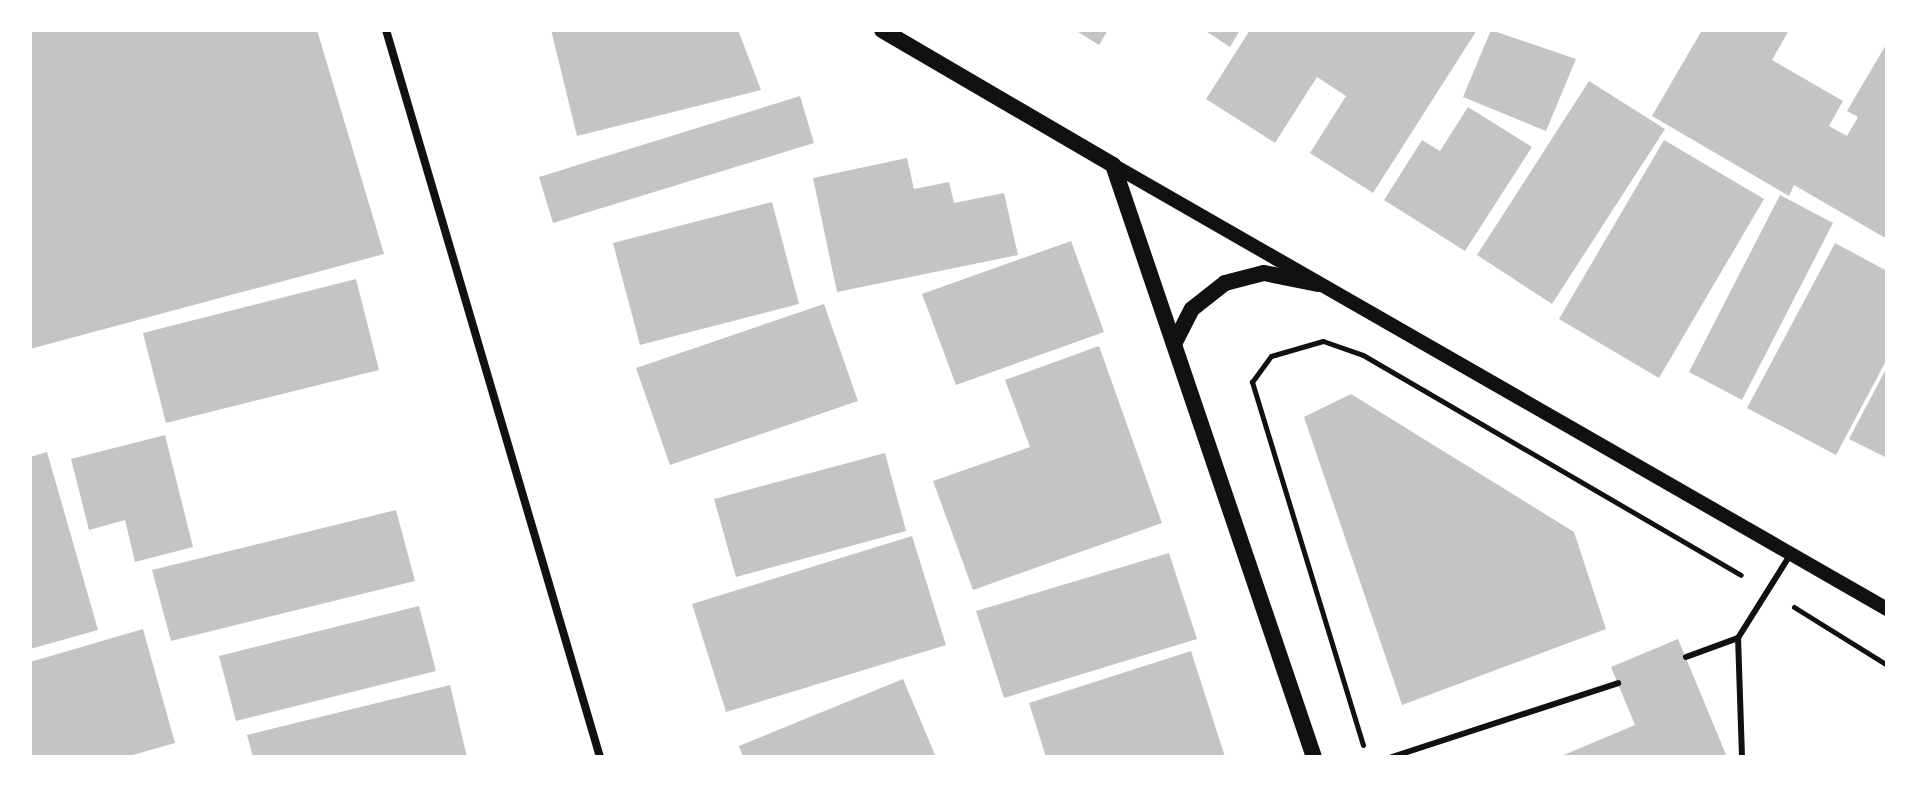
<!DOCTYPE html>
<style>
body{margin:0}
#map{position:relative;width:1917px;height:787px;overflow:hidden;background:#fff;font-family:"Alegreya Sans",sans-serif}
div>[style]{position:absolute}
.building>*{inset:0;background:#c4c4c4}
.path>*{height:5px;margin:-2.5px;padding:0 2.5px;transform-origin:2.5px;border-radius:2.5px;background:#111}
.service>*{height:6px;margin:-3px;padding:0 3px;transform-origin:3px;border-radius:3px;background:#111}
.minor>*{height:8px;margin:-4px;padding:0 4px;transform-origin:4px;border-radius:4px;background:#111}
.tertiary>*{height:14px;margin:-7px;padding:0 7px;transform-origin:7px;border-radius:7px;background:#111}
.secondary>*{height:16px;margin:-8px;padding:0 8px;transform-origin:8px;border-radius:8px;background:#111}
span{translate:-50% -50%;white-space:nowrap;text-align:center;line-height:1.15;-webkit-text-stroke:7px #fff;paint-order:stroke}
.frame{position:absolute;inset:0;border:32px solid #fff;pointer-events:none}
</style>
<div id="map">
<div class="building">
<div style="clip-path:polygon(30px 30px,317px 30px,384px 254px,30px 349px)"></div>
<div style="clip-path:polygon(551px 30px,738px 30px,761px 90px,577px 136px)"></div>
<div style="clip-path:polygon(1075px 30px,1108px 30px,1099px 45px)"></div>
<div style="clip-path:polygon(1204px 30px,1240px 30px,1230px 47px)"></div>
<div style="clip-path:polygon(1250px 30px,1477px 30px,1373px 193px,1310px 153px,1346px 96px,1317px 77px,1275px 143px,1206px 99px)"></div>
<div style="clip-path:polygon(1491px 30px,1576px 59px,1546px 131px,1463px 97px)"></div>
<div style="clip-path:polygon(1702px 30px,1789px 30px,1772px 60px,1843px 101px,1829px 126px,1847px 136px,1858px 117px,1847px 111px,1887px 43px,1887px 239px,1794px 185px,1789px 196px,1652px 116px)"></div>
<div style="clip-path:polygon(1589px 81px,1665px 129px,1552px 304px,1477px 255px)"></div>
<div style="clip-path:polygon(800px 96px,814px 143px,553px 223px,539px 177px)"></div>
<div style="clip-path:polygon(1468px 107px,1532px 147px,1465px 251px,1384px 200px,1422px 140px,1440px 151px)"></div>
<div style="clip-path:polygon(1664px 140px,1764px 199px,1659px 378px,1559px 319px)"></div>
<div style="clip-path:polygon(907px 158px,914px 189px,949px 182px,954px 203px,1004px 193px,1018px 255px,837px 292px,813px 178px)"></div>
<div style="clip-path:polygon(1780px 195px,1833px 223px,1742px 400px,1689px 372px)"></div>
<div style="clip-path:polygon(772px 202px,799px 304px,640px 345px,613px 243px)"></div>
<div style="clip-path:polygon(1071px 241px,1104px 332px,956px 385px,922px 294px)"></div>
<div style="clip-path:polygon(1835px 243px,1887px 271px,1887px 359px,1836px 455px,1747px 408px)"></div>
<div style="clip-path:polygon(356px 279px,379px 370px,166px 423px,143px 333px)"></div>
<div style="clip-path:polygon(824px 304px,858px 401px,670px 465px,636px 368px)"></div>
<div style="clip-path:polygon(1099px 346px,1162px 523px,973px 590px,933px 481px,1030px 447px,1005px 380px)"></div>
<div style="clip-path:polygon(1887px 367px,1887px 458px,1849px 439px)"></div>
<div style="clip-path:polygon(1351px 394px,1574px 532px,1606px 629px,1402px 705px,1304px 417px)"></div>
<div style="clip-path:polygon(165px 435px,193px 547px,135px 562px,125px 520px,89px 530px,71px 459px)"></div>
<div style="clip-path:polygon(47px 452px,98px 630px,30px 649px,30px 457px)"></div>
<div style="clip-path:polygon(885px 453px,906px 531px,736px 577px,714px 499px)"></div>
<div style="clip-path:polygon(396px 510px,415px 581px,171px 641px,152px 570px)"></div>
<div style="clip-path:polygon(912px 536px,946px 645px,726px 712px,692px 604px)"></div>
<div style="clip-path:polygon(1169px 553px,1197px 639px,1004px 698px,976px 611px)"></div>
<div style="clip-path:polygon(419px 606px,436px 671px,236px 721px,219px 656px)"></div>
<div style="clip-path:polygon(143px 629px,175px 743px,126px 757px,30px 757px,30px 662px)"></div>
<div style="clip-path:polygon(1678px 639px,1727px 757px,1559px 757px,1635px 725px,1611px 667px)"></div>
<div style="clip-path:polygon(1191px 651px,1225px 757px,1046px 757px,1029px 703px)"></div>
<div style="clip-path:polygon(903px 679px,936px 757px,743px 757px,739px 746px)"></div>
<div style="clip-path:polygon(450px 685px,467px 757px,253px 757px,247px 735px)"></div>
</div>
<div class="path">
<div style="left:1794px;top:607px;width:110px;rotate:31.9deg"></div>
<div style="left:1363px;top:745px;width:380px;rotate:-107deg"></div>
<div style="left:1252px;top:382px;width:32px;rotate:-54deg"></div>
<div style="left:1271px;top:356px;width:54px;rotate:-16.1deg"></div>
<div style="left:1323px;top:341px;width:42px;rotate:19.3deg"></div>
<div style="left:1363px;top:355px;width:437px;rotate:30.2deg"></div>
<div style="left:1886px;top:757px;width:1px;rotate:-45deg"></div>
</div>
<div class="service">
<div style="left:1686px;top:657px;width:55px;rotate:-20.1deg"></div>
<div style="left:1392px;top:757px;width:238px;rotate:-18.1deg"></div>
<div style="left:1742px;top:757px;width:119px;rotate:-91.9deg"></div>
<div style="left:1738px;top:638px;width:98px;rotate:-57.9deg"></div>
</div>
<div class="minor">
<div style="left:386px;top:30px;width:758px;rotate:73.6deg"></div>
</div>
<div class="tertiary">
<div style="left:1113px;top:165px;width:892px;rotate:29.84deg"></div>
</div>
<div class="secondary">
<div style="left:882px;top:30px;width:268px;rotate:30.3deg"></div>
<div style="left:1113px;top:165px;width:625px;rotate:71.25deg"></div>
<div style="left:1174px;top:344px;width:39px;rotate:-63deg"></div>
<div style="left:1192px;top:309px;width:42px;rotate:-38.2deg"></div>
<div style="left:1225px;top:283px;width:40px;rotate:-14.4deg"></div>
<div style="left:1264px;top:273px;width:55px;rotate:11.5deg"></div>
</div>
<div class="frame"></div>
</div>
